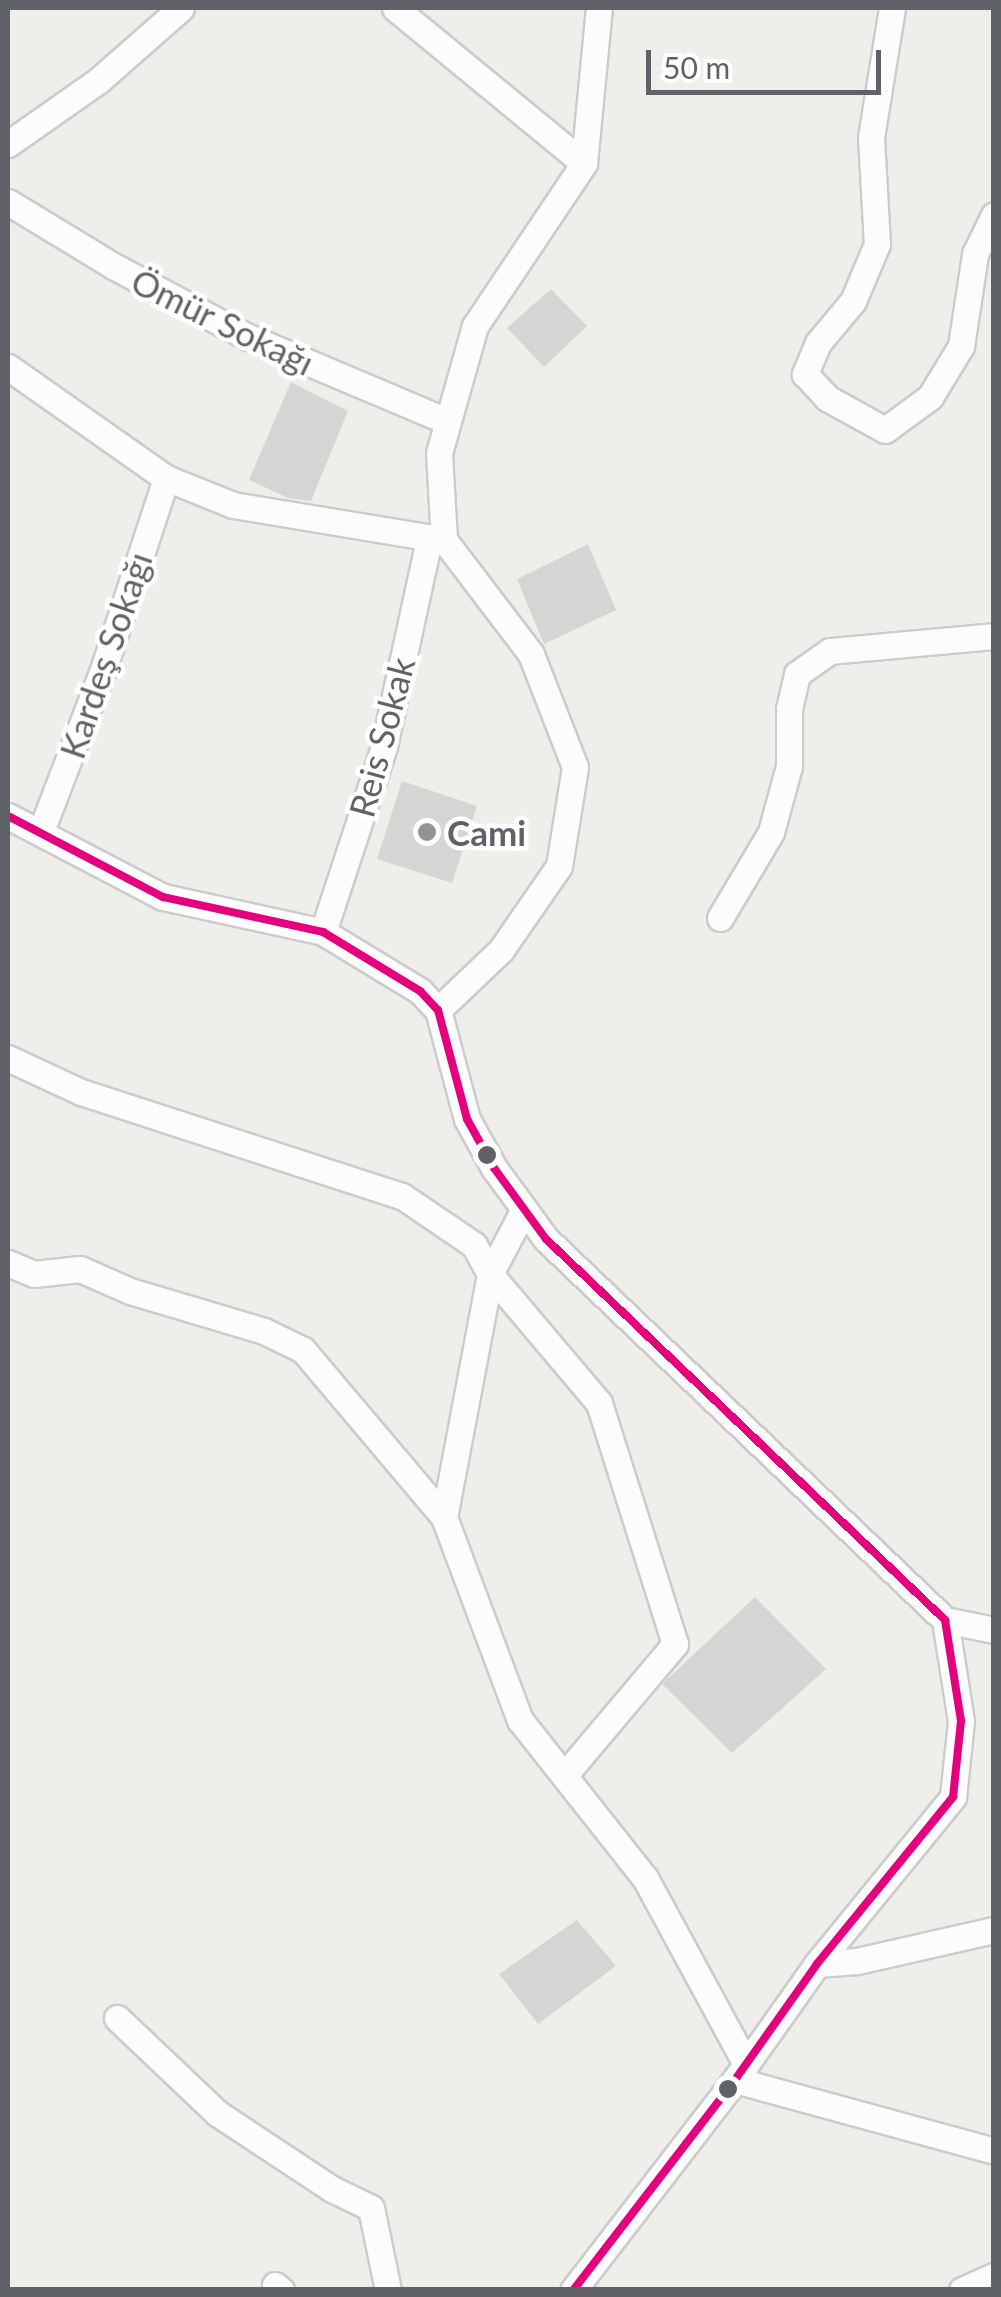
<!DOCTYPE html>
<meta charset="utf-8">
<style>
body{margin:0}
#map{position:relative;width:1001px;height:2297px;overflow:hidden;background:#efeeea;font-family:Lato,sans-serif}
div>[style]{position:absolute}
.building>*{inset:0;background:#d6d5d3}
.roads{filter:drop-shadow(2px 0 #cbcccc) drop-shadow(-2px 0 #cbcccc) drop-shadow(0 2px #cbcccc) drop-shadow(0 -2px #cbcccc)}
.minor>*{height:25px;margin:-12.5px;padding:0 12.5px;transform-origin:12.5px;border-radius:12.5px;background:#fdfcfc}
.bus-1>*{height:8px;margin:-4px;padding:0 4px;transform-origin:4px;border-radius:4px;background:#e5007d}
.dots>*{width:28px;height:28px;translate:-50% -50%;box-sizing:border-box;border:5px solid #fff;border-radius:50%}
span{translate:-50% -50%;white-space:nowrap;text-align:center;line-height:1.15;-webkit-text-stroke:9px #fff;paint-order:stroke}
.street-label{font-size:35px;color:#5f6368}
.poi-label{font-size:35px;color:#5f6368;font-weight:700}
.left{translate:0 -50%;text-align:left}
.frame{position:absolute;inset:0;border:10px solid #5f6368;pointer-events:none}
.scale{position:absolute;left:646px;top:50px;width:235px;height:45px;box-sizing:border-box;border:5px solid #5f6368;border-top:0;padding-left:12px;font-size:30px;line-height:35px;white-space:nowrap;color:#5f6368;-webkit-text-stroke:8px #fff;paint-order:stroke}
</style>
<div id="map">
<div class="building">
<div style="clip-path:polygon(551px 289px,587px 326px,544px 367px,507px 328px)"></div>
<div style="clip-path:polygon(291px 382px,348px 411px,311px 501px,288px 498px,249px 480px)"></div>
<div style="clip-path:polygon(588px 544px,616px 610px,544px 644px,517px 579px)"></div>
<div style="clip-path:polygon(402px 781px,477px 806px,452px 883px,377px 859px)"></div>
<div style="clip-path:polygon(755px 1597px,826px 1669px,732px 1753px,662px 1684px)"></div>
<div style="clip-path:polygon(577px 1920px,616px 1966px,538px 2024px,499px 1974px)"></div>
</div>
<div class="roads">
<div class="minor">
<div style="left:395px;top:8px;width:244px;rotate:39.4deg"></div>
<div style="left:892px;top:8px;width:131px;rotate:99.2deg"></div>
<div style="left:871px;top:137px;width:107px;rotate:86.8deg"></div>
<div style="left:877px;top:244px;width:62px;rotate:112.8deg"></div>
<div style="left:853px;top:301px;width:55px;rotate:129.8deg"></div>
<div style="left:818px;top:343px;width:34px;rotate:113deg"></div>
<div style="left:805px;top:374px;width:33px;rotate:47deg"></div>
<div style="left:827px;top:398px;width:66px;rotate:28.9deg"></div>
<div style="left:885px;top:430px;width:56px;rotate:-36.3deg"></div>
<div style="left:930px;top:397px;width:60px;rotate:-58.7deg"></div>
<div style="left:961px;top:346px;width:93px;rotate:-81.3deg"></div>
<div style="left:975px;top:254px;width:43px;rotate:-64deg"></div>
<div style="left:8px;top:144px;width:111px;rotate:-35.1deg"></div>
<div style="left:99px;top:80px;width:109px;rotate:-41.3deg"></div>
<div style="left:8px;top:202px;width:125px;rotate:31.3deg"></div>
<div style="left:115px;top:267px;width:150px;rotate:27.8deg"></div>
<div style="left:248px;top:337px;width:216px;rotate:22.9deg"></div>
<div style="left:8px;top:367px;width:193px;rotate:35.1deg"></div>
<div style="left:166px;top:478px;width:72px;rotate:21.9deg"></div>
<div style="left:233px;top:505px;width:214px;rotate:9.4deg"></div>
<div style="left:8px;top:816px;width:175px;rotate:27.6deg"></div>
<div style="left:163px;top:897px;width:164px;rotate:12.3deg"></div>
<div style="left:323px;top:932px;width:114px;rotate:31.3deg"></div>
<div style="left:420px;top:991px;width:26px;rotate:47deg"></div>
<div style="left:438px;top:1010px;width:113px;rotate:75.1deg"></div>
<div style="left:467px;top:1119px;width:56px;rotate:61.1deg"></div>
<div style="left:494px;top:1168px;width:88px;rotate:53.8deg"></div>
<div style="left:546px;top:1239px;width:552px;rotate:43.68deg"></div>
<div style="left:945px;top:1620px;width:102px;rotate:81deg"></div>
<div style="left:961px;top:1721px;width:76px;rotate:96deg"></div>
<div style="left:953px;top:1797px;width:215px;rotate:129.2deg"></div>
<div style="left:817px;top:1964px;width:142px;rotate:125.3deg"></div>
<div style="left:735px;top:2080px;width:265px;rotate:127.6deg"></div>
<div style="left:41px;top:831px;width:179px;rotate:-69deg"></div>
<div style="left:105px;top:664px;width:196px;rotate:-71.8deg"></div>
<div style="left:720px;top:918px;width:100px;rotate:-59.3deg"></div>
<div style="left:771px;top:832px;width:68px;rotate:-74.7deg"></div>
<div style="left:789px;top:766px;width:57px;rotate:-90deg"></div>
<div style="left:789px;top:709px;width:36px;rotate:-77deg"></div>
<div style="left:797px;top:674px;width:40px;rotate:-34.9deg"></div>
<div style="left:830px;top:651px;width:165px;rotate:-5.2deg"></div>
<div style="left:323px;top:932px;width:196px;rotate:-71.8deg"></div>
<div style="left:384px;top:746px;width:212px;rotate:-77.7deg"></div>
<div style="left:438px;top:1010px;width:87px;rotate:-43.6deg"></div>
<div style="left:501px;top:950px;width:102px;rotate:-55.4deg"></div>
<div style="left:559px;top:866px;width:100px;rotate:-80.8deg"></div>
<div style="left:575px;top:767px;width:121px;rotate:-111.3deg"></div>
<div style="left:531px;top:654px;width:143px;rotate:-127.3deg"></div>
<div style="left:444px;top:540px;width:87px;rotate:-93.3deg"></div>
<div style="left:439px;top:453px;width:132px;rotate:-74.2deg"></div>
<div style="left:475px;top:326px;width:196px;rotate:-56.2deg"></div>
<div style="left:584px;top:163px;width:156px;rotate:-84.5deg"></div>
<div style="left:8px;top:1058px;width:81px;rotate:25deg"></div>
<div style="left:81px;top:1092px;width:337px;rotate:18deg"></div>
<div style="left:402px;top:1196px;width:87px;rotate:34.2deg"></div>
<div style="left:474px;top:1245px;width:33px;rotate:61deg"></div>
<div style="left:490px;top:1274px;width:247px;rotate:100.7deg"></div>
<div style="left:523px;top:1211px;width:71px;rotate:117.6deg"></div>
<div style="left:490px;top:1274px;width:169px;rotate:49.8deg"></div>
<div style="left:599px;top:1403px;width:253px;rotate:72.5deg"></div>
<div style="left:675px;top:1644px;width:172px;rotate:130.1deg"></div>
<div style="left:8px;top:1263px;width:28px;rotate:23deg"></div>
<div style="left:34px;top:1274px;width:46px;rotate:-6.2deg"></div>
<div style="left:80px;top:1269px;width:55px;rotate:23.7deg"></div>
<div style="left:130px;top:1291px;width:140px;rotate:16.6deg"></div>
<div style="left:264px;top:1331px;width:43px;rotate:26deg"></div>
<div style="left:303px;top:1350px;width:219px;rotate:49.8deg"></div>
<div style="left:444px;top:1517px;width:217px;rotate:69.5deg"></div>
<div style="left:520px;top:1720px;width:201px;rotate:51.7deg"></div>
<div style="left:645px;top:1878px;width:212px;rotate:61.5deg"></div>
<div style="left:945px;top:1620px;width:50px;rotate:11.5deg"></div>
<div style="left:817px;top:1964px;width:40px;rotate:-4.3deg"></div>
<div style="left:857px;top:1961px;width:140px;rotate:-12.8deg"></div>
<div style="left:117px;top:2018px;width:138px;rotate:43.5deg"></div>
<div style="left:217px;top:2113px;width:138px;rotate:33.5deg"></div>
<div style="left:332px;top:2189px;width:43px;rotate:26deg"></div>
<div style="left:371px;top:2208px;width:84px;rotate:78.3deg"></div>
<div style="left:735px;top:2080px;width:269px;rotate:15.3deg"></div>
<div style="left:275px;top:2285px;width:8px;rotate:40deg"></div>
<div style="left:962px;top:2290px;width:35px;rotate:-24deg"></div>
</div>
</div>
<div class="bus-1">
<div style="left:8px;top:816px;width:175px;rotate:27.6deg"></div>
<div style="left:163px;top:897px;width:164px;rotate:12.3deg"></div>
<div style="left:323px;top:932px;width:114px;rotate:31.3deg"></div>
<div style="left:420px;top:991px;width:26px;rotate:47deg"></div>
<div style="left:438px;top:1010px;width:113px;rotate:75.1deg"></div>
<div style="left:467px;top:1119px;width:56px;rotate:61.1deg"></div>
<div style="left:494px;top:1168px;width:88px;rotate:53.8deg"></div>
<div style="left:546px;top:1239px;width:552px;rotate:43.68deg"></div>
<div style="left:945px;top:1620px;width:102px;rotate:81deg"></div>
<div style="left:961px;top:1721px;width:76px;rotate:96deg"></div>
<div style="left:953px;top:1797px;width:215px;rotate:129.2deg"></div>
<div style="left:817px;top:1964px;width:142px;rotate:125.3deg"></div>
<div style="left:735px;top:2080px;width:265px;rotate:127.6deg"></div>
</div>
<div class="dots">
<div style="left:427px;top:832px;background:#919496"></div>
<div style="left:487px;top:1155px;background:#5f6368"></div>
<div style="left:728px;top:2089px;background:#5f6368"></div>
</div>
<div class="street-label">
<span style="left:223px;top:321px;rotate:26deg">Ömür Sokağı</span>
<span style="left:105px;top:655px;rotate:-71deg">Kardeş Sokağı</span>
<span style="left:381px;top:737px;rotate:-75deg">Reis Sokak</span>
</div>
<div class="poi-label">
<span class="left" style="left:447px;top:832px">Cami</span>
</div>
<div class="frame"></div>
<div class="scale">50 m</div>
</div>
